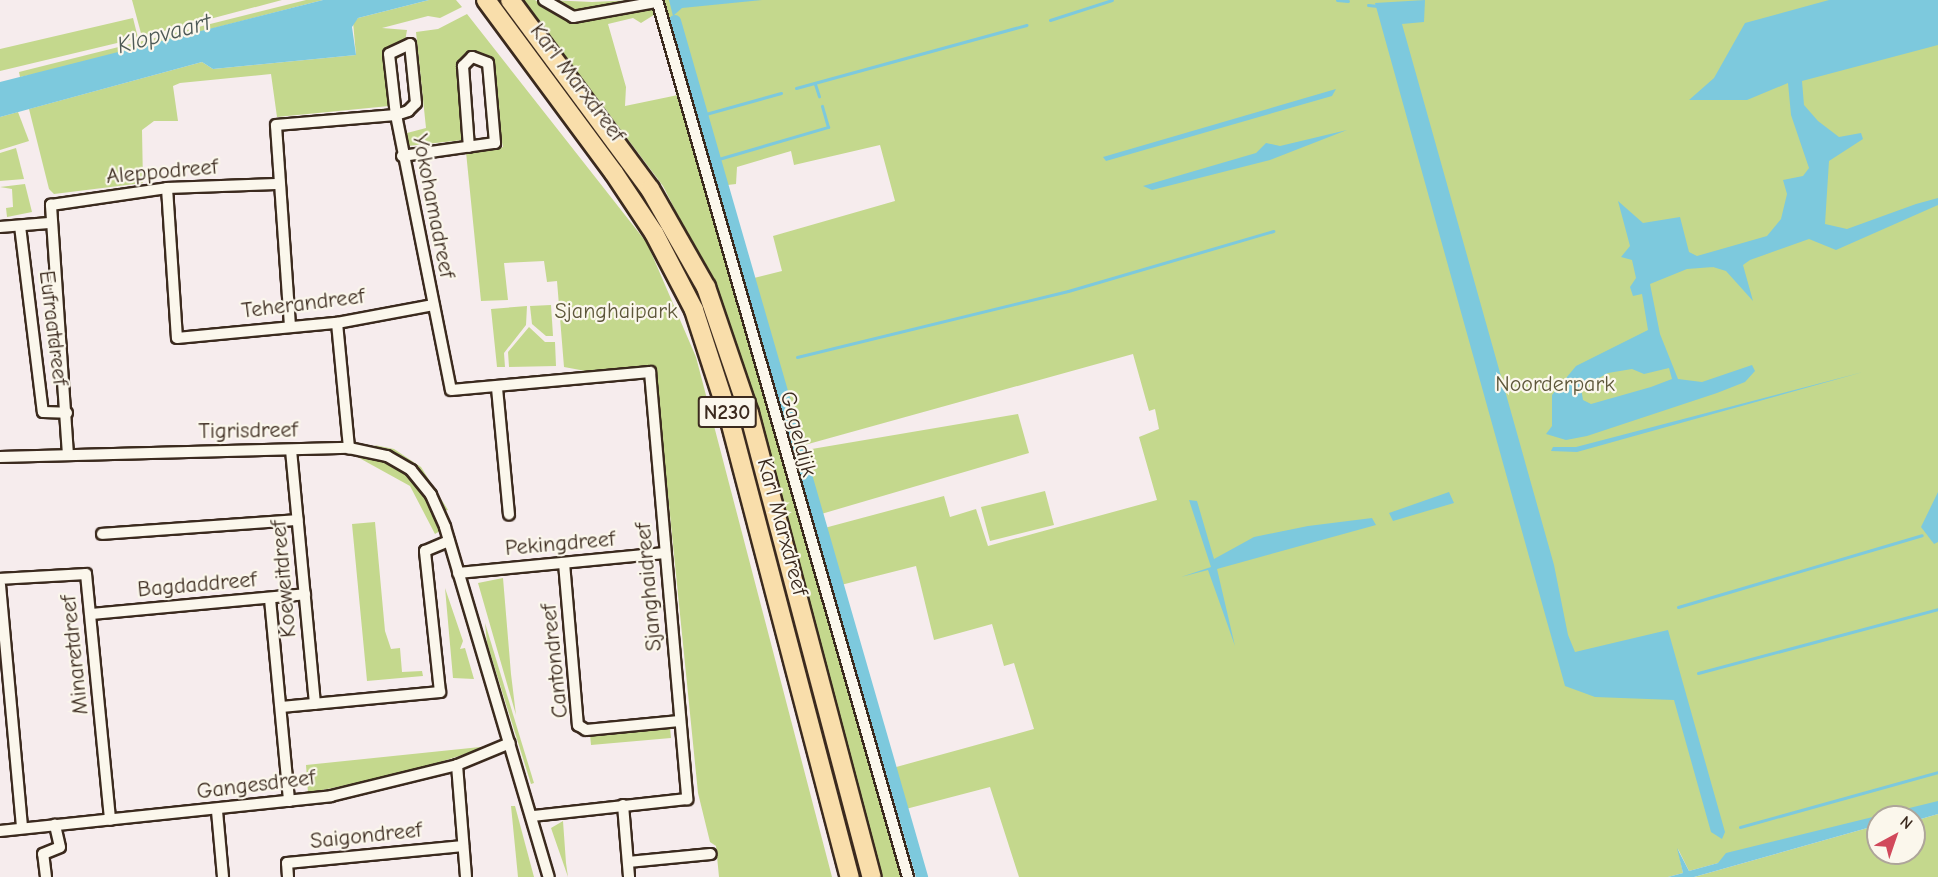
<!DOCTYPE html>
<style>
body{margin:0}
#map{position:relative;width:1938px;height:877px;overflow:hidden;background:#f6eced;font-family:"Comic Neue",sans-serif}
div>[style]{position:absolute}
.green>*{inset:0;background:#c4d88d}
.water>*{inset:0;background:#7dc9dd}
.stream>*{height:3px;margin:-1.5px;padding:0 1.5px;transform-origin:1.5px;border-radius:1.5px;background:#7dc9dd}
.canal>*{height:12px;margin:-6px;padding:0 6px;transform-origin:6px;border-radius:6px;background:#7dc9dd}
.roads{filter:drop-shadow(2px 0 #3b2a1e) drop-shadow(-2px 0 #3b2a1e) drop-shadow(0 2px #3b2a1e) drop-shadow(0 -2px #3b2a1e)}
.minor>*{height:10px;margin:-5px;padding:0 5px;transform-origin:5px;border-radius:5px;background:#fbf7ec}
.trunk>*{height:18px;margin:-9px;padding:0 9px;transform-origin:9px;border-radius:9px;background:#f9deab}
span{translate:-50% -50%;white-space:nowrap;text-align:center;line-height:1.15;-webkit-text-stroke:4.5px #fbf7ec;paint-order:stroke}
.shield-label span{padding:2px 4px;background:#fbf7ec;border:2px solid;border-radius:4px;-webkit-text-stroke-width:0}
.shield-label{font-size:21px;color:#3b2a1e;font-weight:700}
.street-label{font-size:22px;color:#3b2a1e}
.park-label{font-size:22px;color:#5d563a}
.water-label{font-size:24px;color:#4f5a57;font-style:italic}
.north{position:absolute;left:1866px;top:805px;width:60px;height:60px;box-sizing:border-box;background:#fbf7ec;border:2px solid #aea59a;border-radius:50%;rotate:40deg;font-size:16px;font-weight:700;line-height:24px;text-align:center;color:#3b2a1e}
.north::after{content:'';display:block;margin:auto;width:21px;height:27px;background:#d1495b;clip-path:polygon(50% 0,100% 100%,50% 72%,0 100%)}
</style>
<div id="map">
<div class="green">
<div style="clip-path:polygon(132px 0,282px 0,142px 37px)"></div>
<div style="clip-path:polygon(306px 0,323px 0,48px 71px,20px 77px,19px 72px)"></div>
<div style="clip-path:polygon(429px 0,456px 0,462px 7px,440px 18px,428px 16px,382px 28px,407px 30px,403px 53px,386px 71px,389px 106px,277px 117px,271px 74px,180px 83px,173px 86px,178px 121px,154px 121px,142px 130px,143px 183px,54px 194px,49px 189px,29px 109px,202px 62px,213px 69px,356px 55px,353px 22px,358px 18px)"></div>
<div style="clip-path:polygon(523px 0,535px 0,569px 22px,649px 7px,656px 11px,654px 0,1938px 0,1938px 803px,1689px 871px,1678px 849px,1683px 873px,1668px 877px,1019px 877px,990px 787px,902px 810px,889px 769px,1034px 729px,1014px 663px,1004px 666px,992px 624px,934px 640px,916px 566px,833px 587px,817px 530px,944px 496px,950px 517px,976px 509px,988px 546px,1157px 500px,1139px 437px,1159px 429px,1155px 409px,1149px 411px,1133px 354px,783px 451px,740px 295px,749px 292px,746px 280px,782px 271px,773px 236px,895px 201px,880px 145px,794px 165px,791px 151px,737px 167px,736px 184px,719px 186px,716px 174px,708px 176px,657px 13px,641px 23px,633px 18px,608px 24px,626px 87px,625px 106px,678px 95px,904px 877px,879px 877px,748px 385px,718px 294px,663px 186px)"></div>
<div style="clip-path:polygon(549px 0,592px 2px,634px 0,572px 12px)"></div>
<div style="clip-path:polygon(467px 14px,647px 243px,696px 357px,832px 877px,719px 877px,716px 846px,710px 842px,698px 793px,655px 366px,591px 372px,564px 367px,557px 281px,547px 282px,544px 261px,504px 263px,508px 300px,481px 301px,466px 152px,503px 147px,483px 54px,474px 53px,459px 66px,463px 140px,408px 146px,407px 133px,426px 128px,416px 32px,438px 29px)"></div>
<div style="clip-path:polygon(133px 18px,138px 38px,0 71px,0 49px)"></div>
<div style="clip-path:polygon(523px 37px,538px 49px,649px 196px,717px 326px,868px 877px,857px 877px,712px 339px)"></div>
<div style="clip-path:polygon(18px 112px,29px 141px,0 150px,0 117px)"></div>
<div style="clip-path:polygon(16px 148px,24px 179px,0 181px,0 153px)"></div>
<div style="clip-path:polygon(25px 184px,32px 212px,7px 217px,6px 208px,13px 207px,12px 189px,0 187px)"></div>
<div style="clip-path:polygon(551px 305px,553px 336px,546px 336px,532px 324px,530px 306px)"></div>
<div style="clip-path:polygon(527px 306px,526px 325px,504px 353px,505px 367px,497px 367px,491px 309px)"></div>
<div style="clip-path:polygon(529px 327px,545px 342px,555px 342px,556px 366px,509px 367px,508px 352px)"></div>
<div style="clip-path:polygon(1018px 414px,1029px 453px,811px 517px,794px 455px,800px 451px)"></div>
<div style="clip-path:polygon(374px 445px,394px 449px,421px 467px,448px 510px,444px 511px,415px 466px)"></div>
<div style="clip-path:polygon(352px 454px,388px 462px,409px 477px,425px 496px,440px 531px,435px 534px,410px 486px)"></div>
<div style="clip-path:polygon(1045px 491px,1054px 525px,990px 541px,981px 507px)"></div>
<div style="clip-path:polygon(375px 522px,385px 631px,391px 649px,400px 648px,402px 672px,422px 671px,423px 676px,367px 681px,352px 524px)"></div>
<div style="clip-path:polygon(503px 578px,511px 674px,516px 715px,478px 583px)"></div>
<div style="clip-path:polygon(445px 588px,463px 641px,460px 649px,465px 648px,474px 679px,453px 678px)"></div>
<div style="clip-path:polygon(485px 623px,534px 783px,531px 784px,487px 643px)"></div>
<div style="clip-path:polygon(670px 727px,671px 738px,591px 745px,590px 734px)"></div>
<div style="clip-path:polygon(490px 746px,409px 772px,308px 793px,306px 765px)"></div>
<div style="clip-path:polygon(511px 806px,515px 806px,534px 877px,518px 877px)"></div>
<div style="clip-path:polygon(1938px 814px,1938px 877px,1694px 877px,1878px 825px,1878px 853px,1914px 853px,1914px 821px)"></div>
<div style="clip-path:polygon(563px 821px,566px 863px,568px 877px,551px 828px)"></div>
</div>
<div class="water">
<div style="clip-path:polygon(323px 0,429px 0,358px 18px,352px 27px,356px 55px,213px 69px,202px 62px,0 117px,0 82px)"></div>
<div style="clip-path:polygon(669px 0,762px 0,682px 8px,673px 16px)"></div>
<div style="clip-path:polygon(1425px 0,1424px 22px,1402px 24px,1554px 565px,1568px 635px,1575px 652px,1668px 630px,1725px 832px,1722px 839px,1711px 832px,1674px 700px,1595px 697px,1565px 686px,1375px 3px)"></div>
<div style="clip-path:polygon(evenodd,1829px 0,1938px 0,1938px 45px,1802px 81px,1804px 105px,1818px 121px,1839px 137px,1861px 133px,1863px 139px,1829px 161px,1825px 224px,1847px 229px,1916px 204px,1938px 198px,1938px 205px,1836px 250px,1809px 239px,1750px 260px,1743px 265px,1753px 301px,1726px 271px,1713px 267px,1687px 269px,1650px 284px,1660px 334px,1678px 379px,1702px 382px,1752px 365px,1755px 371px,1745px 382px,1717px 393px,1587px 436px,1566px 440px,1546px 434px,1552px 426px,1552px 395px,1576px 366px,1648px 330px,1642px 294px,1633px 296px,1630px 287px,1636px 278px,1632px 260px,1621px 257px,1630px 246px,1618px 201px,1643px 223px,1680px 217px,1689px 252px,1697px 256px,1767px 236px,1781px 219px,1787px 194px,1783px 180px,1803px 176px,1809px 168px,1791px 115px,1788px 83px,1747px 100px,1689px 100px,1714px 78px,1745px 23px,1829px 0,1669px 368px,1672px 379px,1651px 387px,1591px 404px,1583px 400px,1581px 388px,1608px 373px,1632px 369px,1644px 374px,1669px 368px)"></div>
<div style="clip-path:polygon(1336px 89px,1332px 96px,1106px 161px,1103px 157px)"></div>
<div style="clip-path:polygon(1347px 130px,1270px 160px,1152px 190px,1143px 186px,1256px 153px,1266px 143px,1280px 146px)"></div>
<div style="clip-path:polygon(1863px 372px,1577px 452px,1551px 451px,1553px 447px,1576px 447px)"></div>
<div style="clip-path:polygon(1449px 492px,1454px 503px,1393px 521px,1389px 513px)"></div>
<div style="clip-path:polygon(1938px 492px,1938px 542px,1934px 544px,1921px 527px)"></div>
<div style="clip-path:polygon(1189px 500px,1197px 501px,1214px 559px,1254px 537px,1308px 526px,1372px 518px,1376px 525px,1217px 569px,1235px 646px,1208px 570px,1181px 577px,1211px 567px)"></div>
<div style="clip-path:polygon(1938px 801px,1938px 814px,1914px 821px,1878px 817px,1878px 825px,1694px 877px,1668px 877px,1683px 873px,1677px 848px,1689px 871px,1718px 863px,1726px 853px)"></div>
</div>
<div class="stream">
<div style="left:1337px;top:0;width:11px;rotate:5deg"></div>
<div style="left:1368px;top:5px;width:10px;rotate:6deg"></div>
<div style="left:1050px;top:20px;width:65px;rotate:-17.9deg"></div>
<div style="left:815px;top:84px;width:13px;rotate:72deg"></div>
<div style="left:796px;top:88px;width:239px;rotate:-15.3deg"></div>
<div style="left:702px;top:115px;width:82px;rotate:-15.6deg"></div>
<div style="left:715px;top:160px;width:118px;rotate:-16.3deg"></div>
<div style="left:828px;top:127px;width:22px;rotate:-106deg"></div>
<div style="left:797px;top:357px;width:279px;rotate:-13.7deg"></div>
<div style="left:1068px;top:291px;width:214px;rotate:-16.3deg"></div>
<div style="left:1678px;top:607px;width:254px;rotate:-16.4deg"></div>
<div style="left:1698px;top:673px;width:248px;rotate:-14.9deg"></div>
<div style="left:1740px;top:827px;width:205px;rotate:-15.5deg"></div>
</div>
<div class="canal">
<div style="left:675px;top:21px;width:891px;rotate:73.9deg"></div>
</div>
<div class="roads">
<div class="minor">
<div style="left:544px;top:0;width:34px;rotate:30deg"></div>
<div style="left:573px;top:17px;width:84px;rotate:-10.2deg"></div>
<div style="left:657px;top:0;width:912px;rotate:74.03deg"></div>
<div style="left:402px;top:156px;width:94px;rotate:-8deg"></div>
<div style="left:495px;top:143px;width:80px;rotate:-95deg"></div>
<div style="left:488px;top:63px;width:17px;rotate:-159deg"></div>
<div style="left:472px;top:57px;width:13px;rotate:135deg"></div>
<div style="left:463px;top:66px;width:81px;rotate:85.8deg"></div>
<div style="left:167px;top:188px;width:150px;rotate:86.2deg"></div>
<div style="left:177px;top:338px;width:161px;rotate:-5.4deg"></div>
<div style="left:337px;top:323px;width:98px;rotate:-10.6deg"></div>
<div style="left:20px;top:226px;width:187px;rotate:83deg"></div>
<div style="left:43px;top:412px;width:24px;rotate:2deg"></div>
<div style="left:0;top:227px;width:49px;rotate:-4.7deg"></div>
<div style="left:337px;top:323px;width:126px;rotate:84.5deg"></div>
<div style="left:290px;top:326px;width:201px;rotate:-94deg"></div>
<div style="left:276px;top:125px;width:120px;rotate:-4.8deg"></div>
<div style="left:396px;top:115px;width:13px;rotate:-18deg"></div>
<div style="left:408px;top:111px;width:11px;rotate:-45deg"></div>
<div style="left:416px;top:103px;width:59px;rotate:-95.8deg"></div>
<div style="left:410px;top:44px;width:23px;rotate:155deg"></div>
<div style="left:389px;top:54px;width:61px;rotate:83.5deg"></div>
<div style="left:396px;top:115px;width:280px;rotate:78.7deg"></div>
<div style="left:451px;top:390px;width:200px;rotate:-5.2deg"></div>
<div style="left:650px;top:372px;width:429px;rotate:85deg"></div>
<div style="left:687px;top:799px;width:156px;rotate:173.7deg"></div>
<div style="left:497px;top:388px;width:127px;rotate:84.6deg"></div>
<div style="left:291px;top:450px;width:255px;rotate:84.6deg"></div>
<div style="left:68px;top:455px;width:251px;rotate:-93.9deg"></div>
<div style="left:51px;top:205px;width:117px;rotate:-8.3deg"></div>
<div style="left:167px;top:188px;width:109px;rotate:-2.1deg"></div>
<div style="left:0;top:457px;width:349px;rotate:-1.5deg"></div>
<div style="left:349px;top:448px;width:39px;rotate:12deg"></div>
<div style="left:387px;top:456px;width:28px;rotate:30deg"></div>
<div style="left:411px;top:470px;width:32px;rotate:51deg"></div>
<div style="left:431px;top:495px;width:35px;rotate:66deg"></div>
<div style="left:445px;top:527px;width:365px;rotate:73.5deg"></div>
<div style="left:102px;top:534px;width:196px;rotate:-4.1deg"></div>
<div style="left:564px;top:563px;width:163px;rotate:85.1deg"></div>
<div style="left:578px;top:725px;width:9px;rotate:32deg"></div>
<div style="left:586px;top:730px;width:94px;rotate:-5.5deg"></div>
<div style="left:458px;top:573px;width:208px;rotate:-5.5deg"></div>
<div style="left:0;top:579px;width:86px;rotate:-3.3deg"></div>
<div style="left:86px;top:574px;width:247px;rotate:84.4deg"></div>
<div style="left:0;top:585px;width:244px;rotate:84.8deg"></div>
<div style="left:270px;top:599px;width:203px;rotate:84.6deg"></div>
<div style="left:91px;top:614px;width:215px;rotate:-5.3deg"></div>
<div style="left:281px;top:707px;width:160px;rotate:-5.4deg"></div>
<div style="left:440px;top:692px;width:142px;rotate:-96.1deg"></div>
<div style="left:425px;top:551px;width:26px;rotate:-23deg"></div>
<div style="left:457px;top:765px;width:112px;rotate:85.4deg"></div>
<div style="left:623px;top:805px;width:72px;rotate:85.2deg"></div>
<div style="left:217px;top:811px;width:66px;rotate:84.8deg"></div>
<div style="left:0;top:831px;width:333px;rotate:-6deg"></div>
<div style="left:331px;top:796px;width:130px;rotate:-13.8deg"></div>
<div style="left:457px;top:765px;width:57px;rotate:-22.5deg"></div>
<div style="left:628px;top:862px;width:83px;rotate:-5.5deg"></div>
<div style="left:46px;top:877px;width:23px;rotate:-97deg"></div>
<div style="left:43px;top:854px;width:18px;rotate:-22deg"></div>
<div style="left:60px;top:847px;width:23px;rotate:-103deg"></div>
<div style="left:288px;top:877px;width:14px;rotate:-94deg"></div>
<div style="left:287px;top:863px;width:177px;rotate:-5.5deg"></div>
</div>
<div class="trunk">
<div style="left:486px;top:0;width:215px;rotate:53.5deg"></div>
<div style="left:614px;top:173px;width:72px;rotate:56.3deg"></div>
<div style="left:654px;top:233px;width:87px;rotate:62.5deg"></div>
<div style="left:694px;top:310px;width:117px;rotate:72deg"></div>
<div style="left:730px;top:421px;width:472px;rotate:75.3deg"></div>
<div style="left:510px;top:0;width:235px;rotate:53.5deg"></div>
<div style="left:650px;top:189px;width:113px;rotate:60.3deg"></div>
<div style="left:706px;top:287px;width:133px;rotate:71.2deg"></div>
<div style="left:749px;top:413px;width:480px;rotate:75.2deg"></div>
</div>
</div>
<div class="shield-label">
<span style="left:727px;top:412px">N230</span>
</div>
<div class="street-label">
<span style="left:577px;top:83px;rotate:53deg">Karl Marxdreef</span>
<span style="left:162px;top:172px;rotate:-5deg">Aleppodreef</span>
<span style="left:433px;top:206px;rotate:79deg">Yokohamadreef</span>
<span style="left:303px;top:304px;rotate:-7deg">Teherandreef</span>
<span style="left:53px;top:328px;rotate:83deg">Eufraatdreef</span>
<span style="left:248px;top:431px;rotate:-1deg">Tigrisdreef</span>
<span style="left:798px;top:434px;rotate:75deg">Gageldijk</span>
<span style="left:782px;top:527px;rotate:75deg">Karl Marxdreef</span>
<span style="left:560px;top:544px;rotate:-5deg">Pekingdreef</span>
<span style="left:284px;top:579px;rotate:-95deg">Koeweitdreef</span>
<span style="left:197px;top:585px;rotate:-5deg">Bagdaddreef</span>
<span style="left:649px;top:587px;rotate:-95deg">Sjanghaidreef</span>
<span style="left:75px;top:655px;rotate:-96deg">Minaretdreef</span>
<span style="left:555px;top:661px;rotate:-96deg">Cantondreef</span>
<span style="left:256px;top:785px;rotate:-7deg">Gangesdreef</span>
<span style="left:366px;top:836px;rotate:-6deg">Saigondreef</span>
</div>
<div class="park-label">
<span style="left:616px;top:312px">Sjanghaipark</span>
<span style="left:1555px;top:385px">Noorderpark</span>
</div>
<div class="water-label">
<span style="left:164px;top:34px;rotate:-15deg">Klopvaart</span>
</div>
<div class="north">N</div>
</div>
